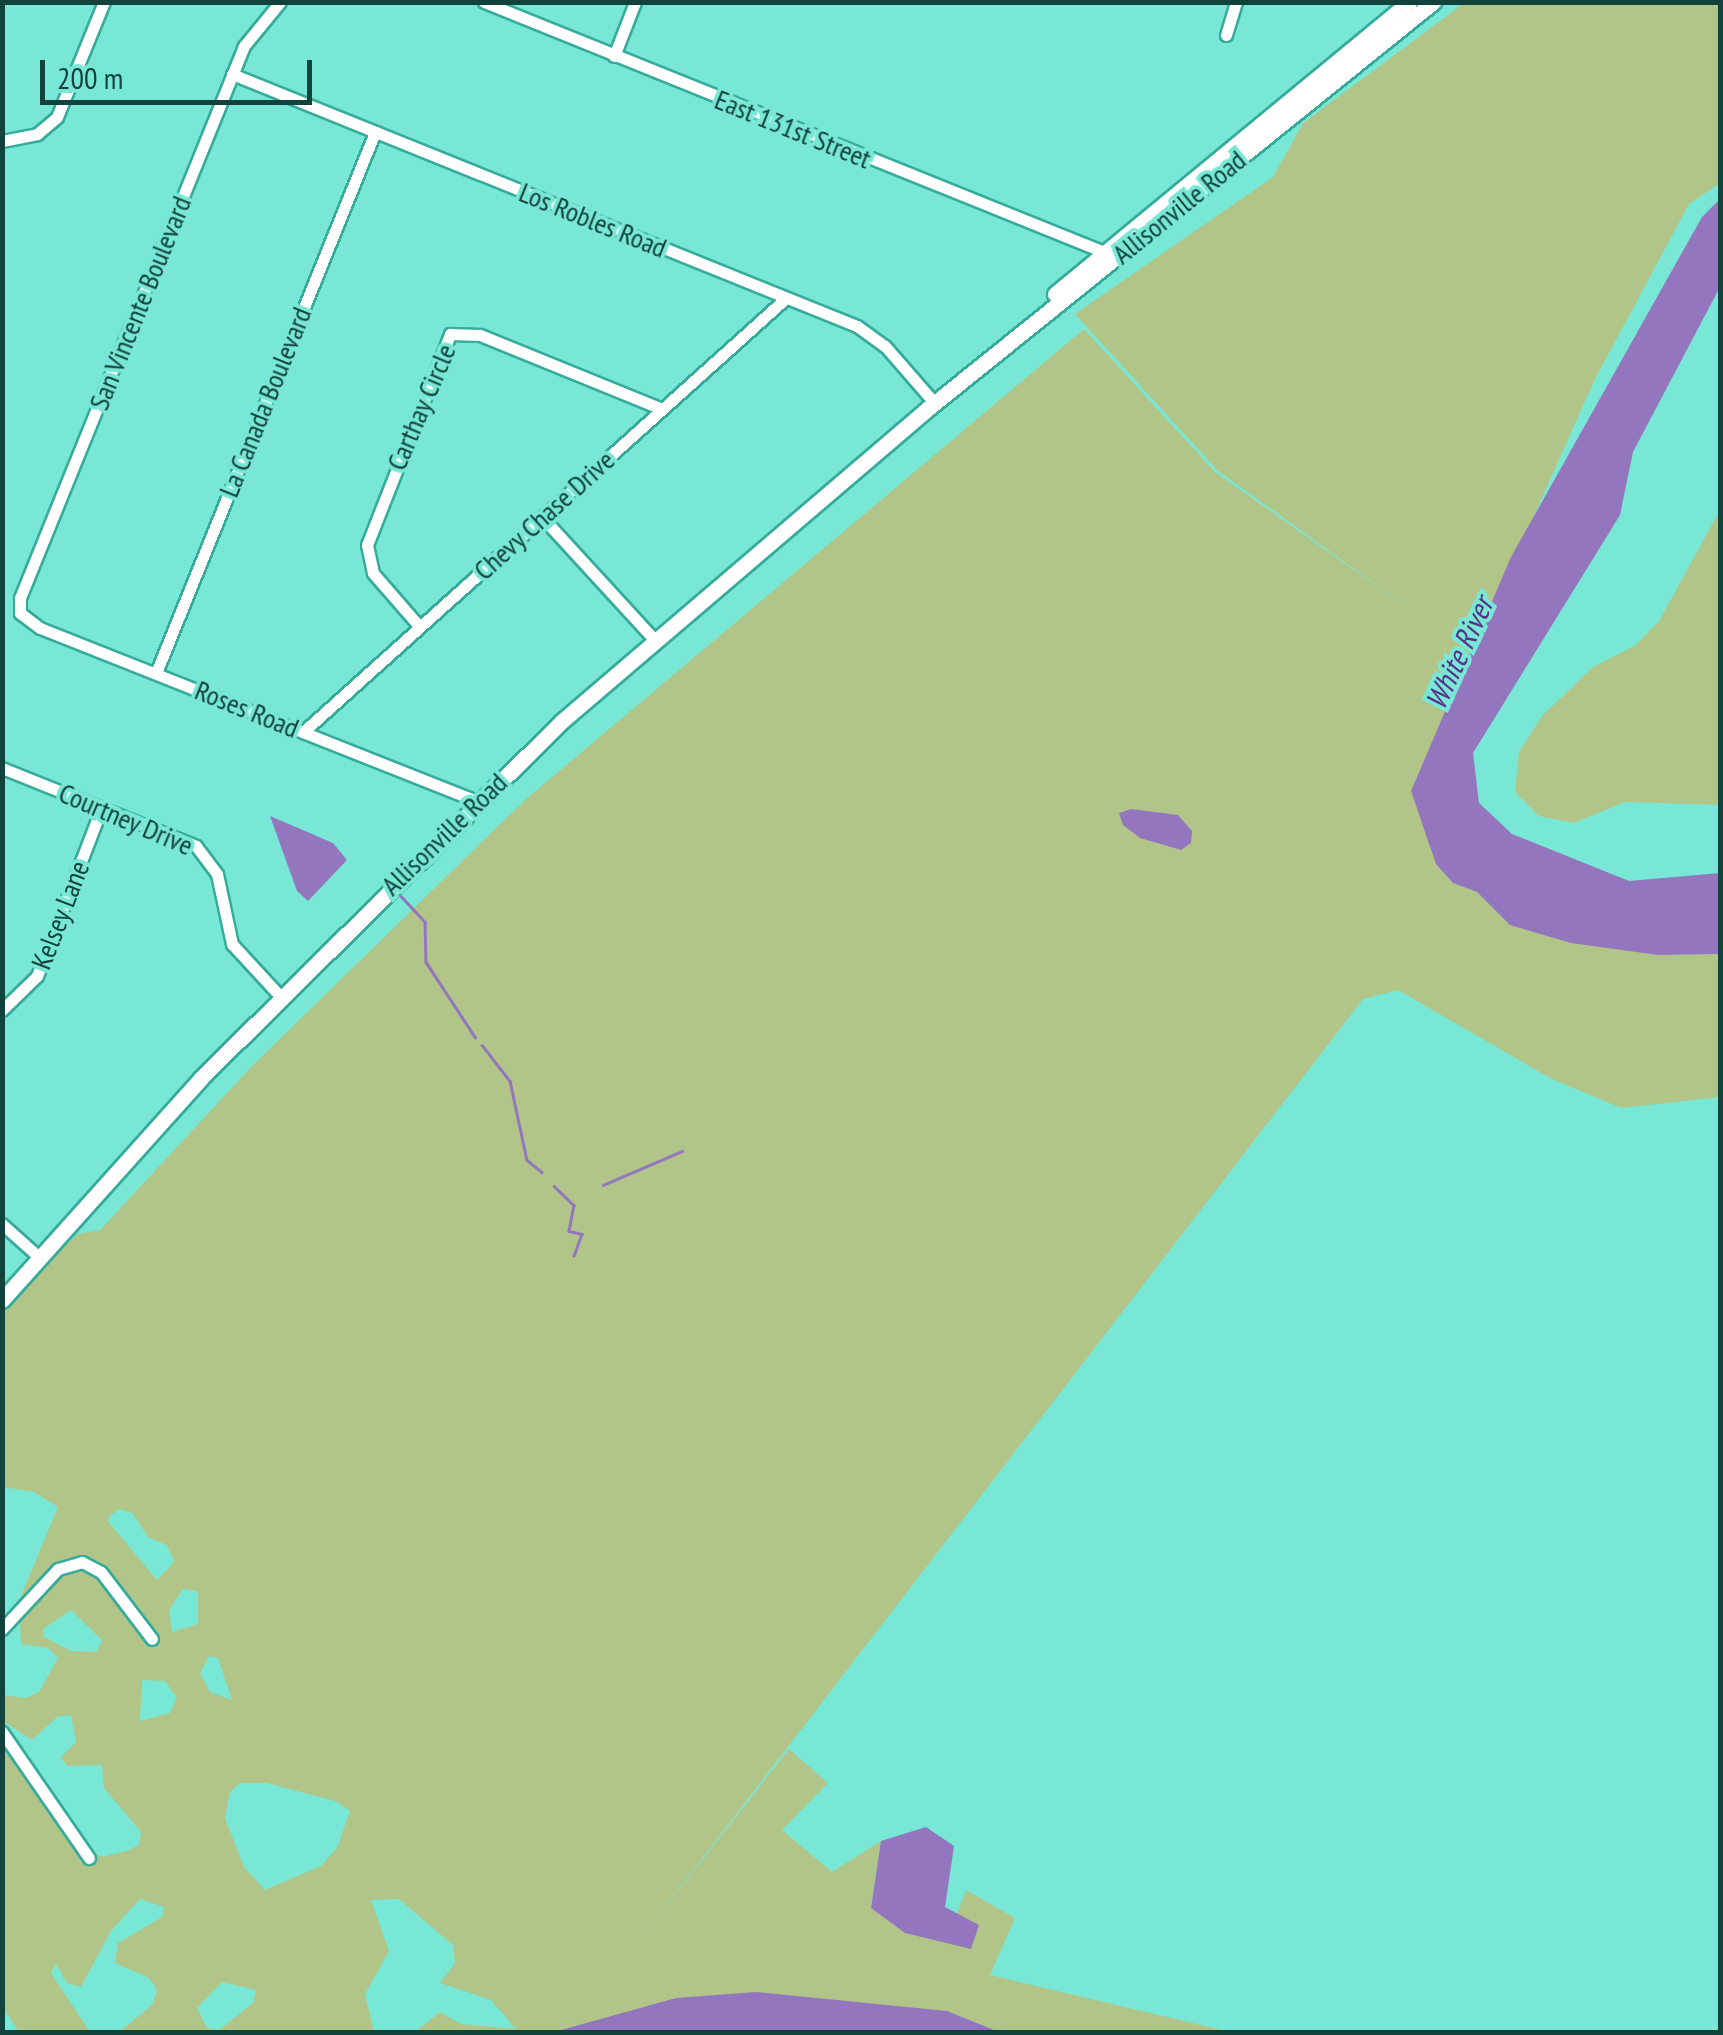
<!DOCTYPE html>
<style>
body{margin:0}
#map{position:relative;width:1723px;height:2035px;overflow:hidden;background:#78e7d6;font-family:"PT Sans Narrow",sans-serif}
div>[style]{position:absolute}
.green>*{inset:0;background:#b2c589}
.water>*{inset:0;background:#9476be}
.stream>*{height:2.5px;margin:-1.25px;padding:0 1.25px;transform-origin:1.25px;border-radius:1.25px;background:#9476be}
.roads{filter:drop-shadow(2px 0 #35ab9b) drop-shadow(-2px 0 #35ab9b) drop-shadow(0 2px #35ab9b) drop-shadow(0 -2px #35ab9b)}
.minor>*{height:11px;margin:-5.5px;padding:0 5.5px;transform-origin:5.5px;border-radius:5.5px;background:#fff}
.major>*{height:15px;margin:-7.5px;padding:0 7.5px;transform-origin:7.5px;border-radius:7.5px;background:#fff}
span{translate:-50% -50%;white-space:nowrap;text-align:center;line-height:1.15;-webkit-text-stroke:8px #78e7d6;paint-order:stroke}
.street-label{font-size:28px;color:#11423b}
.water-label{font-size:30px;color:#593087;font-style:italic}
.frame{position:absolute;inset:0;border:5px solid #11423b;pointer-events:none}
.scale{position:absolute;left:40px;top:60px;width:272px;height:45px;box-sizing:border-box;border:5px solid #11423b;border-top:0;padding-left:12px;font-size:30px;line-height:35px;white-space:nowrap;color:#11423b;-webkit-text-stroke:8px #78e7d6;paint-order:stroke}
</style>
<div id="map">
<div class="green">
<div style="clip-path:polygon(evenodd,1464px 3px,1720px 3px,1720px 183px,1689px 204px,1595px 379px,1411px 791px,1453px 883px,1477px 892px,1510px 925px,1658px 955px,1720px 954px,1720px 1097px,1621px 1108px,1550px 1078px,1398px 990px,1363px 999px,644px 1934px,789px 1749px,828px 1783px,782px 1830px,832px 1872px,881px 1841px,871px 1908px,978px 1925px,957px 1914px,966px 1890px,1015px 1918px,990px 1975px,1231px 2032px,999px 2032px,947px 2011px,583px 2024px,554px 2032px,415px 2032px,440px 2012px,461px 2024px,516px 2029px,491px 2000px,440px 1983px,455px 1963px,453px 1945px,399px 1899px,371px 1900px,389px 1951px,365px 1994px,374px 2032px,119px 2032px,152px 2005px,157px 1990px,149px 1978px,115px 1963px,118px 1943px,162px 1917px,164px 1907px,140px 1899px,111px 1931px,81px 1987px,67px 1983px,56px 1964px,51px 1973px,90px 2032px,19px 2032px,3px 2007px,2px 1738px,89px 1851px,102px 1857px,126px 1851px,139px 1845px,141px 1832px,104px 1788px,102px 1765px,67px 1766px,61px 1757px,76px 1742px,71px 1715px,57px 1717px,32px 1740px,3px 1721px,3px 1695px,26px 1698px,39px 1692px,58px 1658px,48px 1648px,21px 1644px,19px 1601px,58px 1507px,34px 1492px,3px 1487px,3px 1313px,13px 1294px,78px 1234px,100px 1230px,253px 1065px,526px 799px,1084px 329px,1215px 472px,1414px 612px,1217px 470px,1075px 314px,1273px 177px,1303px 123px,1464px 3px,118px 1509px,132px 1513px,149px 1538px,167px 1545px,174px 1562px,157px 1580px,107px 1520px,118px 1509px,1464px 3px,183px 1589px,198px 1591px,198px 1624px,172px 1632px,169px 1610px,183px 1589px,1464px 3px,71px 1610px,102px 1640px,97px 1652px,71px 1651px,44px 1637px,43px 1629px,71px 1610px,1464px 3px,209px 1656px,218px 1658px,232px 1700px,210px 1692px,200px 1673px,209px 1656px,1464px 3px,142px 1680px,165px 1681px,177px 1698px,170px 1713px,140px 1721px,142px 1680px,1464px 3px,240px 1783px,267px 1783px,335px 1801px,350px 1811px,337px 1848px,321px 1866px,265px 1890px,244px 1867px,225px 1818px,230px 1792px,240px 1783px,1464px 3px,222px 1982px,256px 1990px,253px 2003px,219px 2030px,207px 2028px,197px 2008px,222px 1982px)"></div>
<div style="clip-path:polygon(1720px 510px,1720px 805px,1625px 802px,1574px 823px,1539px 816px,1515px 792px,1519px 752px,1542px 716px,1593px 667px,1636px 645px,1659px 621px)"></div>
</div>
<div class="water">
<div style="clip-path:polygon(1720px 199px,1720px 287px,1633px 452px,1620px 515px,1473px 753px,1479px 803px,1512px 834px,1629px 881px,1720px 873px,1720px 954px,1658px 955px,1571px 943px,1510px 925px,1477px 892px,1453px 883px,1436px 864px,1411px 791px,1511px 557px,1702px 217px)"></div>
<div style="clip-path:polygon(1131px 809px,1178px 815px,1192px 831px,1191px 843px,1181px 850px,1140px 838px,1123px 825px,1119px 813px)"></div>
<div style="clip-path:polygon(270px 816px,333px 843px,347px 860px,308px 901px,297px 891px)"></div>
<div style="clip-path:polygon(926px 1827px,954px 1846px,945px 1907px,979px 1925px,971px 1949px,905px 1933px,871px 1908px,881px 1841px)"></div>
<div style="clip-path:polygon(756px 1992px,947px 2011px,999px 2032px,554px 2032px,676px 1998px)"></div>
</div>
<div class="stream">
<div style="left:400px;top:895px;width:37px;rotate:47deg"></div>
<div style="left:425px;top:922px;width:40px;rotate:88.6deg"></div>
<div style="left:426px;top:962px;width:90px;rotate:56.8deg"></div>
<div style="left:482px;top:1045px;width:46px;rotate:52.1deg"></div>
<div style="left:510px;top:1081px;width:81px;rotate:77.9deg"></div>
<div style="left:527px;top:1160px;width:19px;rotate:39deg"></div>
<div style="left:603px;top:1185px;width:86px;rotate:-23.3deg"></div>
<div style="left:554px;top:1186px;width:28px;rotate:44deg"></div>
<div style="left:574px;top:1205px;width:26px;rotate:101deg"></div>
<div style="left:569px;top:1231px;width:13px;rotate:13deg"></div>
<div style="left:582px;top:1234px;width:23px;rotate:110deg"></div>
</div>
<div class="roads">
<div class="minor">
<div style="left:280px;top:2px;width:57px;rotate:129.3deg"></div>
<div style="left:244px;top:46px;width:596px;rotate:112.09deg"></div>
<div style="left:20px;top:598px;width:15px;rotate:90deg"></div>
<div style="left:20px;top:613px;width:25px;rotate:37deg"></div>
<div style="left:40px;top:628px;width:470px;rotate:21.6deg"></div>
<div style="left:484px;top:2px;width:669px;rotate:21.96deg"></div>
<div style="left:1226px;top:35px;width:34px;rotate:-73deg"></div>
<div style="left:614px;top:56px;width:58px;rotate:-68.7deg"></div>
<div style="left:232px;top:74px;width:674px;rotate:21.96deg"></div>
<div style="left:857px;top:326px;width:34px;rotate:36deg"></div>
<div style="left:885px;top:346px;width:70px;rotate:49deg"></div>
<div style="left:2px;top:141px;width:36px;rotate:-11deg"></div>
<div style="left:37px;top:134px;width:26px;rotate:-40deg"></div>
<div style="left:57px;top:117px;width:124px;rotate:-67.8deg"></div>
<div style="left:542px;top:517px;width:164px;rotate:47.5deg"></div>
<div style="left:419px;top:626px;width:70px;rotate:-131deg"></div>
<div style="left:373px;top:573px;width:29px;rotate:-102deg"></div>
<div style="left:367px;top:545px;width:227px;rotate:-68.5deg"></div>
<div style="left:450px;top:334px;width:30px;rotate:2deg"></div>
<div style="left:480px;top:335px;width:196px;rotate:22.1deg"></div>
<div style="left:156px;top:673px;width:584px;rotate:-67.96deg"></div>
<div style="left:303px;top:732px;width:649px;rotate:-41.94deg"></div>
<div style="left:2px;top:768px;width:209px;rotate:21.9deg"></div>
<div style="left:196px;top:846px;width:35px;rotate:53deg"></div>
<div style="left:217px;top:874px;width:72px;rotate:77.9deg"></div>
<div style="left:232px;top:944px;width:71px;rotate:47.3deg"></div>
<div style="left:2px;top:1010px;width:49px;rotate:-44.2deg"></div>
<div style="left:37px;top:976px;width:181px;rotate:-69deg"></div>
<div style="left:2px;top:1224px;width:51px;rotate:41.8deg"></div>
<div style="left:2px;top:1629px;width:82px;rotate:-47deg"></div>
<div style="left:58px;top:1569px;width:25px;rotate:-16deg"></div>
<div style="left:82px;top:1562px;width:21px;rotate:28deg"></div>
<div style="left:101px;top:1572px;width:84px;rotate:52.7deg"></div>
<div style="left:2px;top:1732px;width:153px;rotate:55.4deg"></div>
</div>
<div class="major">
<div style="left:1055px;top:294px;width:459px;rotate:-39.5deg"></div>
<div style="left:2px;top:1300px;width:298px;rotate:-48.1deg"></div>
<div style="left:201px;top:1078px;width:508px;rotate:-44.68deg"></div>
<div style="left:562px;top:721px;width:479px;rotate:-40.5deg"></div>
<div style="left:926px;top:410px;width:651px;rotate:-38.82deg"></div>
</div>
</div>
<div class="street-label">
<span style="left:793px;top:129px;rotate:22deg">East 131st Street</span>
<span style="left:1179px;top:207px;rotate:-39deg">Allisonville Road</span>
<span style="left:593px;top:220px;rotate:22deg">Los Robles Road</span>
<span style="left:140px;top:303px;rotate:-68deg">San Vincente Boulevard</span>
<span style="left:265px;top:402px;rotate:-68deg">La Canada Boulevard</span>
<span style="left:421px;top:407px;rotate:-67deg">Carthay Circle</span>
<span style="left:544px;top:515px;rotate:-42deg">Chevy Chase Drive</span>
<span style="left:247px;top:709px;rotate:22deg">Roses Road</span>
<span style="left:126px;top:819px;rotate:23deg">Courtney Drive</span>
<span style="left:444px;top:834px;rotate:-44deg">Allisonville Road</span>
<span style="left:60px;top:915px;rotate:-69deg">Kelsey Lane</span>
</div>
<div class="water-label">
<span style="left:1459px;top:653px;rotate:-65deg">White River</span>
</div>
<div class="frame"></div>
<div class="scale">200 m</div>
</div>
